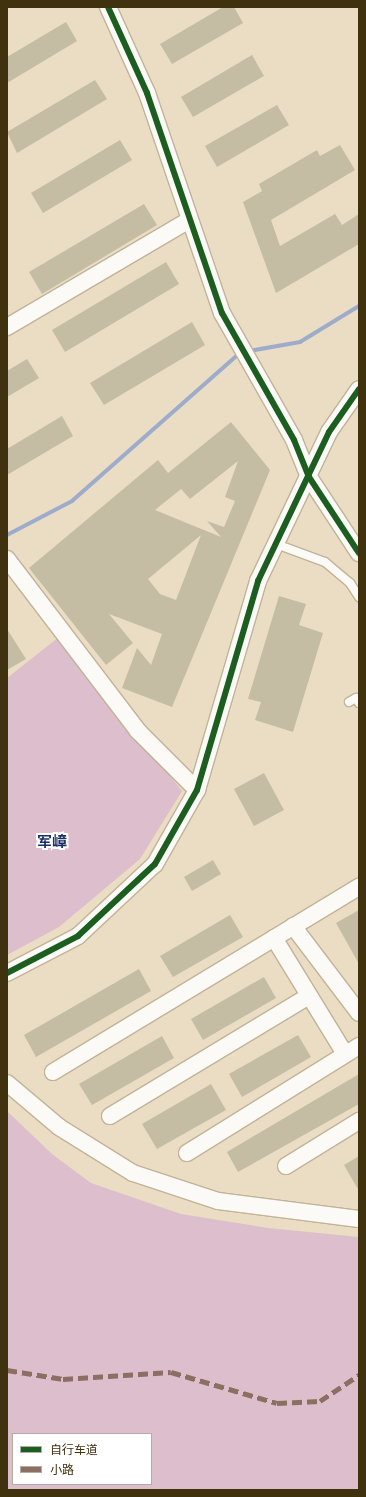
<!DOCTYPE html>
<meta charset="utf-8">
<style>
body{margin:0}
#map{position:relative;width:366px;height:1497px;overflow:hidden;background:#eaddc3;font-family:Poppins,"Noto Sans SC",sans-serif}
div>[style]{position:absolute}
.green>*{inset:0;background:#ddbecc}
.stream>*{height:4px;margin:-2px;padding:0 2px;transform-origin:2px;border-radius:2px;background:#9eaccb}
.building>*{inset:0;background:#c4bda4}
.roads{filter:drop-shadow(1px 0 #c0b398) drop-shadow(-1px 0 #c0b398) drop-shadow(0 1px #c0b398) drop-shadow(0 -1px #c0b398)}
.lane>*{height:8px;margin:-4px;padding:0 4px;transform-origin:4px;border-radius:4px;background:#fcfaf6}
.street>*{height:16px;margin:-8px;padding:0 8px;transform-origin:8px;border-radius:8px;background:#fcfaf6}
.quiet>*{height:5px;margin-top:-2.5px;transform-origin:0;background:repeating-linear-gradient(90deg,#8d6e63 0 10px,transparent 0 15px)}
.cycleway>*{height:6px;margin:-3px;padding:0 3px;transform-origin:3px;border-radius:3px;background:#1b5e20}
span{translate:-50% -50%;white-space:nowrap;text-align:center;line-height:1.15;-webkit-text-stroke:4px #fff;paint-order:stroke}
.district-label{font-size:15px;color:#1b3067;font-weight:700}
.frame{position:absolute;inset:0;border:8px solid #40310f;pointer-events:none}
.legend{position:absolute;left:12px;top:1433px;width:140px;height:52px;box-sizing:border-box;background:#fff;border:1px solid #b3ad9f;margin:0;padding:5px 7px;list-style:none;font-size:12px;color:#40310f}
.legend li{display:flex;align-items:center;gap:8px;height:20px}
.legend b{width:20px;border:1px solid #b3ad9f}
</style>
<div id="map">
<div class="green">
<div style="clip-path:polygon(59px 637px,182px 791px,140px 859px,59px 927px,7px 955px,7px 678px)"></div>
<div style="clip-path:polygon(evenodd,7px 1111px,52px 1154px,91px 1183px,181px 1214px,268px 1228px,359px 1237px,359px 1490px,7px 1490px,7px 1111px,13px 1434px,151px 1434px,151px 1484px,13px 1484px,13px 1434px)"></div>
</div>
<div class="stream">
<div style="left:249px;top:351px;width:52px;rotate:-10deg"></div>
<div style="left:300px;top:342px;width:69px;rotate:-31.4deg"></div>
<div style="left:7px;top:535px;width:73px;rotate:-27.6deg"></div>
<div style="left:72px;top:501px;width:224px;rotate:-41.4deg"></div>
</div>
<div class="building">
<div style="clip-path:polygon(223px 7px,234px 7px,243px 23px,172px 64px,160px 44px)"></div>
<div style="clip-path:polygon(66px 22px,77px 41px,7px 83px,7px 57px)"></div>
<div style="clip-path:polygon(252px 55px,264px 76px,193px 117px,181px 97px)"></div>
<div style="clip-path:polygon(95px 80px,107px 99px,17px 153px,7px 132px)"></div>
<div style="clip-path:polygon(277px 105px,289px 125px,217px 167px,205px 146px)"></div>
<div style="clip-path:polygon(120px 140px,132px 160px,43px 213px,31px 193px)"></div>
<div style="clip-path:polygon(340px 145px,355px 170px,271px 220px,280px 246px,335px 214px,342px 225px,359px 214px,359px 244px,276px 293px,243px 202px,262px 191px,259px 184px,317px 150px,320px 156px)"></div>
<div style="clip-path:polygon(144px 204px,157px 225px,42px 294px,29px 272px)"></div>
<div style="clip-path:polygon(166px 262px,179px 284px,65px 352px,52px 330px)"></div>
<div style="clip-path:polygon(192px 322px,205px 345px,104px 405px,90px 383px)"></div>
<div style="clip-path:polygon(27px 359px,39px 378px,7px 397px,7px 371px)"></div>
<div style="clip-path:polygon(62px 416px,73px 436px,7px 475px,7px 449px)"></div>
<div style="clip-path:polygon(evenodd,231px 422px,270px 470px,172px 707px,122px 688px,137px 648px,151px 665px,162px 634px,109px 614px,133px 643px,106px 665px,29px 568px,158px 460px,168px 473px,231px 422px,238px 461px,225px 497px,235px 501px,224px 527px,207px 521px,221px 537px,155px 510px,181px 489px,190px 499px,238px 461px,231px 422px,201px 535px,176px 600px,160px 594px,148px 579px,201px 535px)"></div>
<div style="clip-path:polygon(279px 596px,306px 604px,299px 625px,323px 633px,293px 732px,255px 720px,261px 702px,248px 699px)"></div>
<div style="clip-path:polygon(7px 629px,26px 659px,7px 670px)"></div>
<div style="clip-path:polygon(264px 773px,284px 810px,254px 826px,234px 789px)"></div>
<div style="clip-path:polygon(213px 860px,221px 874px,192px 891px,184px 877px)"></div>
<div style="clip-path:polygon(359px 910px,359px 964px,336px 923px)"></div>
<div style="clip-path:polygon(230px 915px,243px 937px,173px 977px,160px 956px)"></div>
<div style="clip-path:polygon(139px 969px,151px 991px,36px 1057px,24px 1035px)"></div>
<div style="clip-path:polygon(264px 977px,276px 998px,203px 1040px,191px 1019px)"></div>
<div style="clip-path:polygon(298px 1035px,311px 1057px,242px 1097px,229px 1074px)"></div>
<div style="clip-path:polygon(162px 1036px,174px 1058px,92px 1105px,79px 1084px)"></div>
<div style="clip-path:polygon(359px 1074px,359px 1104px,238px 1172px,227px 1152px)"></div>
<div style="clip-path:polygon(211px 1084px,226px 1110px,157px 1149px,142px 1124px)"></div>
<div style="clip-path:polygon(359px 1156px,359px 1191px,344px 1165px)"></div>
</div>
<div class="roads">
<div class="lane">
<div style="left:276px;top:544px;width:52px;rotate:20.2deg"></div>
<div style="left:325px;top:562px;width:33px;rotate:40deg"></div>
<div style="left:350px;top:583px;width:17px;rotate:57deg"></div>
<div style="left:349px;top:702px;width:8px;rotate:-30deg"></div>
<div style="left:356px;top:698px;width:6px;rotate:59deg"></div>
</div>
<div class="street">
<div style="left:108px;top:7px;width:94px;rotate:65.6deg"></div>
<div style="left:147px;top:93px;width:232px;rotate:71.2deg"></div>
<div style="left:222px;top:313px;width:146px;rotate:60.4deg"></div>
<div style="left:294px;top:440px;width:40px;rotate:68deg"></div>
<div style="left:309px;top:477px;width:91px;rotate:56.7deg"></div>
<div style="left:7px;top:327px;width:210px;rotate:-30.4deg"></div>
<div style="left:7px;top:559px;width:216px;rotate:52.7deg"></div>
<div style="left:138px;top:731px;width:83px;rotate:45deg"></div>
<div style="left:293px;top:926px;width:109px;rotate:52.8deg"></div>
<div style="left:274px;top:938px;width:136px;rotate:58.5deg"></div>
<div style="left:7px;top:973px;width:80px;rotate:-27.5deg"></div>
<div style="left:78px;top:936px;width:105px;rotate:-43.1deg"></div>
<div style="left:155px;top:864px;width:85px;rotate:-60.4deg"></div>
<div style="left:197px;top:790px;width:218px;rotate:-73.7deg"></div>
<div style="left:258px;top:581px;width:165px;rotate:-64.5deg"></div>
<div style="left:329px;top:432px;width:52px;rotate:-55.1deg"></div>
<div style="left:53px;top:1072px;width:358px;rotate:-31.2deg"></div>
<div style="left:7px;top:1083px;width:68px;rotate:40.2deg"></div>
<div style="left:59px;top:1127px;width:87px;rotate:31.9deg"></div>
<div style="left:133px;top:1173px;width:89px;rotate:18.2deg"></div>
<div style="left:218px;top:1201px;width:142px;rotate:7.3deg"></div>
<div style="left:110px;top:1116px;width:232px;rotate:-31.1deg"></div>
<div style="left:187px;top:1153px;width:203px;rotate:-31.9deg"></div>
<div style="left:286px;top:1166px;width:86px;rotate:-31.7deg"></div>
</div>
</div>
<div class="quiet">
<div style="left:7px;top:1370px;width:57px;rotate:9.1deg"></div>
<div style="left:63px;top:1379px;width:108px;rotate:-3.7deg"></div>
<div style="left:171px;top:1372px;width:110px;rotate:16.3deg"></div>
<div style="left:277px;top:1403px;width:43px;rotate:-2.7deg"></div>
<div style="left:320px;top:1401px;width:47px;rotate:-33.7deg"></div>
</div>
<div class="cycleway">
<div style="left:108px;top:7px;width:94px;rotate:65.6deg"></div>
<div style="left:147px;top:93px;width:232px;rotate:71.2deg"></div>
<div style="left:222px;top:313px;width:146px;rotate:60.4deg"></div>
<div style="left:294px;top:440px;width:40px;rotate:68deg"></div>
<div style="left:309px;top:477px;width:91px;rotate:56.7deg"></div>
<div style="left:7px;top:973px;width:80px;rotate:-27.5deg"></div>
<div style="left:78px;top:936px;width:105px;rotate:-43.1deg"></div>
<div style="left:155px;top:864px;width:85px;rotate:-60.4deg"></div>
<div style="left:197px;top:790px;width:218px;rotate:-73.7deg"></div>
<div style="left:258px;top:581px;width:165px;rotate:-64.5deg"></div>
<div style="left:329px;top:432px;width:52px;rotate:-55.1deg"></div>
</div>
<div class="district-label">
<span style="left:52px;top:842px">军嶂</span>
</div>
<div class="frame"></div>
<ul class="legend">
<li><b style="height:5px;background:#1b5e20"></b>自行车道</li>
<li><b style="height:5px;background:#8d6e63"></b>小路</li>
</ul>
</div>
